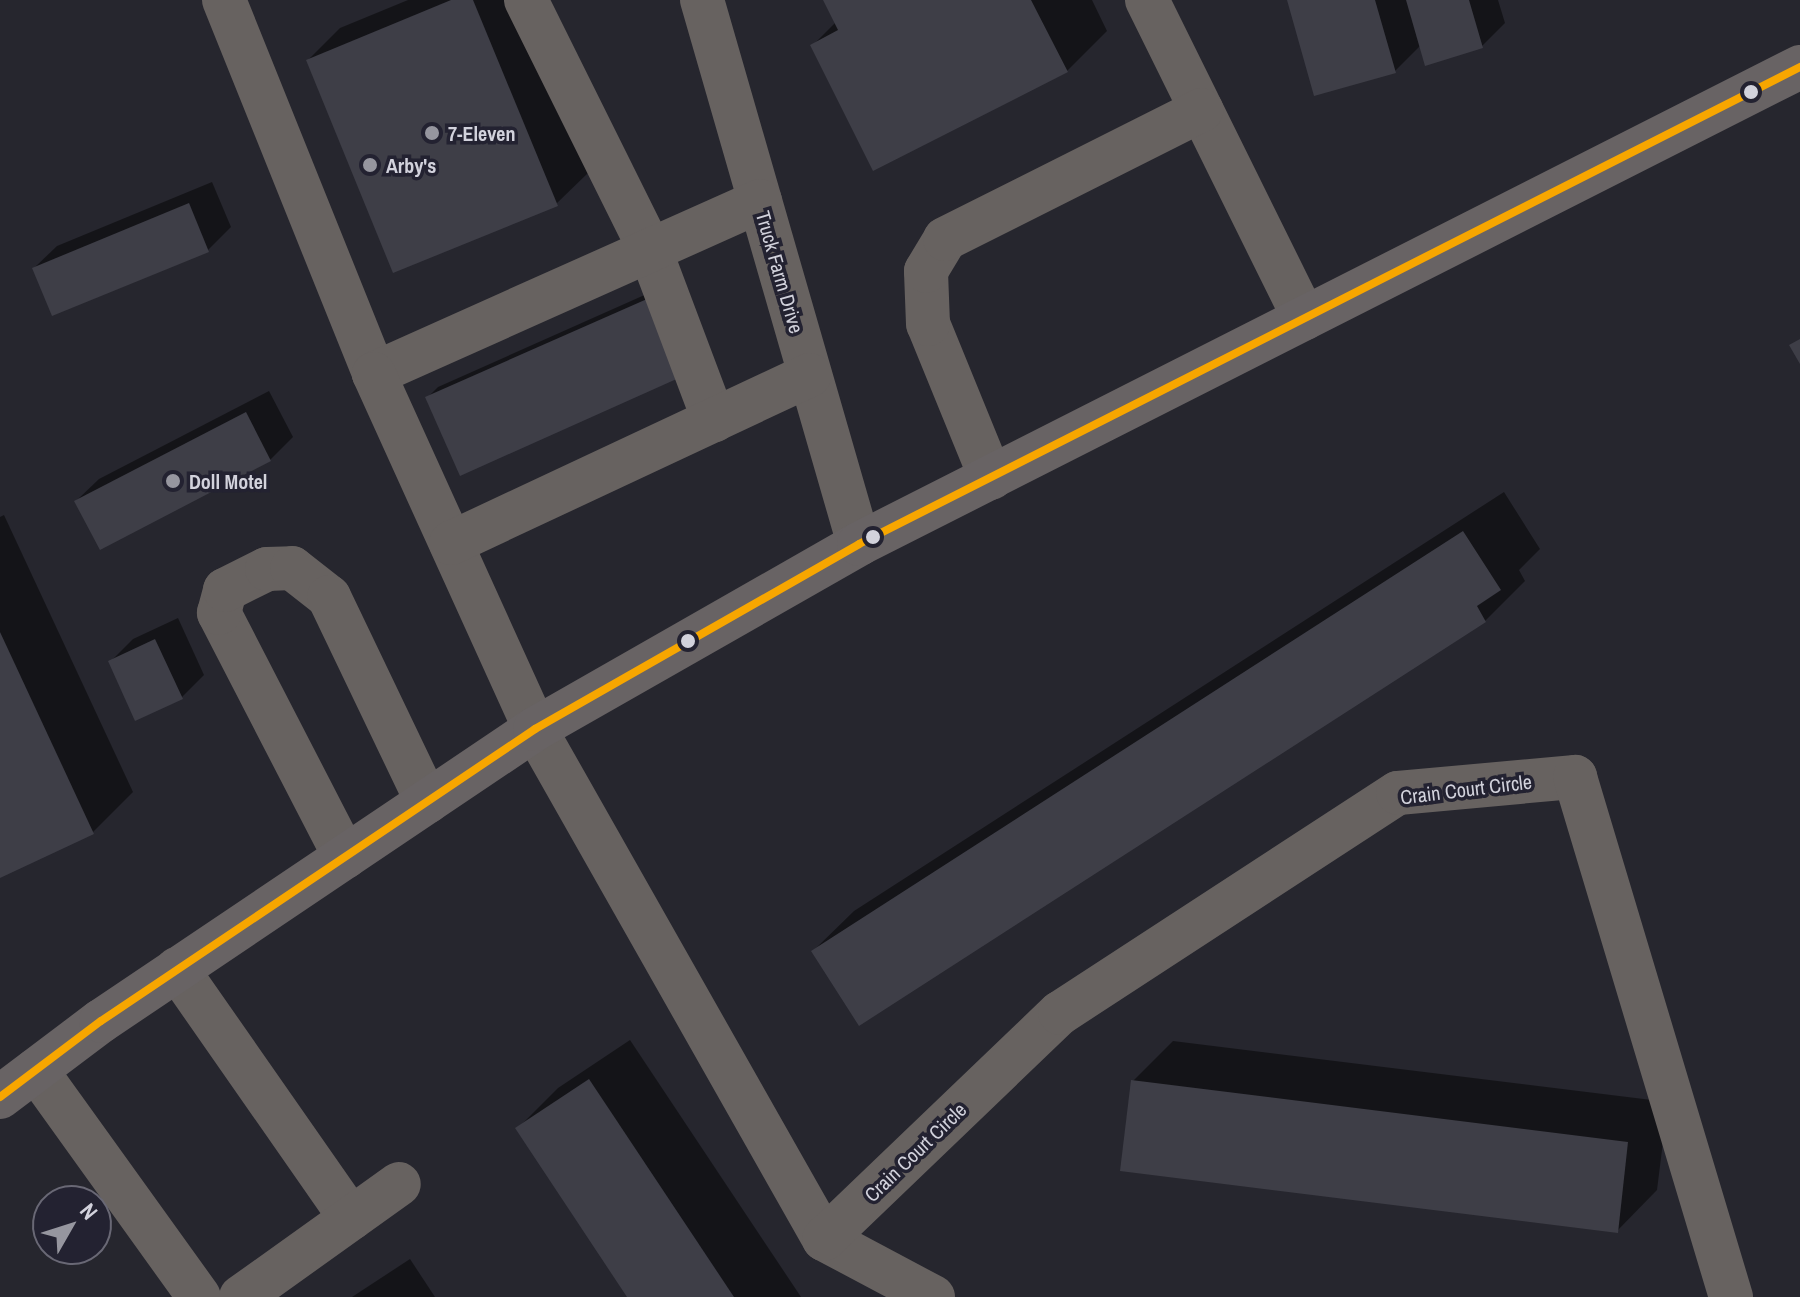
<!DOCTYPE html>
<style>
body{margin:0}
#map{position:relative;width:1800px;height:1297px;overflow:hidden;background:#26262e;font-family:"Archivo Narrow",sans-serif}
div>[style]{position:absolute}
.shadow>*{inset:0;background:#0007}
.building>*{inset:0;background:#3e3e47}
.minor>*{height:44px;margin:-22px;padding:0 22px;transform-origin:22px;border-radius:22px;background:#676260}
.major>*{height:44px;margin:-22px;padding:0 22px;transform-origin:22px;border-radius:22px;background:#686364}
.bus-1>*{height:8px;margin:-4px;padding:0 4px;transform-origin:4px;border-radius:4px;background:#f7a600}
.dots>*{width:22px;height:22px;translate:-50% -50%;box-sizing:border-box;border:4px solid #232231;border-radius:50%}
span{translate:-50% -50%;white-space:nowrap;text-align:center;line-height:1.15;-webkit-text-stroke:7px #232231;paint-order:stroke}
.poi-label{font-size:20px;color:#d2d2dc;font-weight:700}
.left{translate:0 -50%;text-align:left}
.street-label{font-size:20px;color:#d2d2dc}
.north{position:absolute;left:32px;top:1185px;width:80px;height:80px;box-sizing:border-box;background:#232231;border:2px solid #696875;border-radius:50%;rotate:51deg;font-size:22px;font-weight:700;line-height:32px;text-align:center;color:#d2d2dc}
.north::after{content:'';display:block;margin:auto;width:28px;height:36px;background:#96969f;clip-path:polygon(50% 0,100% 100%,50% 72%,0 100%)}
</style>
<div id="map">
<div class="shadow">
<div style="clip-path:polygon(408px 0,518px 0,589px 172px,556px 204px,308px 60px,340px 28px)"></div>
<div style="clip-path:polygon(825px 0,1092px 0,1107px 31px,1067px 71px,813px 45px,836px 22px)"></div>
<div style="clip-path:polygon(1289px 0,1498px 0,1505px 23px,1482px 46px,1421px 45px,1395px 71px)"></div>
<div style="clip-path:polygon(212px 182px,231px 227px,208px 250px,53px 313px,34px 268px,57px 246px)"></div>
<div style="clip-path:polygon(658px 289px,461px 473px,427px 398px,438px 387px)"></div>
<div style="clip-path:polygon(269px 391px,293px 437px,270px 460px,76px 501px,99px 479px)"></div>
<div style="clip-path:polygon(1504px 492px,1540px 549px,1519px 570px,1525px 581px,1485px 621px,813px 951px,854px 911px)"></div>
<div style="clip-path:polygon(4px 515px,133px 792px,93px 832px,0 876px,0 517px)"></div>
<div style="clip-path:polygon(178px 618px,204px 675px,182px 697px,110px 662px,133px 639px)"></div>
<div style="clip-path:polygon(630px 1040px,801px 1297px,630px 1297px,518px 1128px,558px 1088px)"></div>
<div style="clip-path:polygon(1173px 1041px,1668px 1102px,1657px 1190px,1617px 1231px,1133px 1081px)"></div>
<div style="clip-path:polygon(410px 1259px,435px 1297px,352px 1297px)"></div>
</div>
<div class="building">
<div style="clip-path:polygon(451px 0,473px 0,558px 206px,393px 273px,306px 60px)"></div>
<div style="clip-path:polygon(823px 0,1031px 0,1068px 72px,873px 171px,810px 45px,838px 30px)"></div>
<div style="clip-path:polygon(1287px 0,1375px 0,1396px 73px,1314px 96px)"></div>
<div style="clip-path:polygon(1406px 0,1469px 0,1483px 48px,1425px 66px)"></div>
<div style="clip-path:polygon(189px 203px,209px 252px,52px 316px,32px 268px)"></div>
<div style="clip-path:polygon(647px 299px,681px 377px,460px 476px,425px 397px)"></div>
<div style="clip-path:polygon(1800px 339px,1800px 364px,1789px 345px)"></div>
<div style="clip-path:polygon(246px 412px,271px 461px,100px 550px,74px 501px)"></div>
<div style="clip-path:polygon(1463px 531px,1501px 590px,1477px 606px,1486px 622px,859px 1026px,811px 951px)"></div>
<div style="clip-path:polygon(0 632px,94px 834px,0 878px)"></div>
<div style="clip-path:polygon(155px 639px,183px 699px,135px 721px,108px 661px)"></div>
<div style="clip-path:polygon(589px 1079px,734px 1297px,627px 1297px,515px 1128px)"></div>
<div style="clip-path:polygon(1131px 1080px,1628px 1142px,1618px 1233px,1120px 1171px)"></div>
</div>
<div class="minor">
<div style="left:224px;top:0;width:403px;rotate:68.1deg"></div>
<div style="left:526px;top:0;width:279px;rotate:63.6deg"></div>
<div style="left:650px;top:250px;width:182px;rotate:69.4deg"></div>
<div style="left:702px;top:0;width:566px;rotate:73.9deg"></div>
<div style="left:1147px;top:0;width:355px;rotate:63.7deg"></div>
<div style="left:760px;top:201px;width:423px;rotate:155.9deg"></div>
<div style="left:374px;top:374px;width:390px;rotate:65.6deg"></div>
<div style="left:535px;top:729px;width:586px;rotate:60.46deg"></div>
<div style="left:991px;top:478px;width:166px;rotate:-112.2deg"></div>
<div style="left:928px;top:324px;width:53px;rotate:-92.2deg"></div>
<div style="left:926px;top:271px;width:37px;rotate:-59deg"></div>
<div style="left:945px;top:239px;width:287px;rotate:-26.7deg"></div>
<div style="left:451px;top:543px;width:396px;rotate:-25.1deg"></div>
<div style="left:345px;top:857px;width:275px;rotate:-117.3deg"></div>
<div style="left:219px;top:613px;width:24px;rotate:-75deg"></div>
<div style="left:225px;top:590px;width:47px;rotate:-26.6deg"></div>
<div style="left:267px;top:569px;width:25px;rotate:-2deg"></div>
<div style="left:292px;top:568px;width:47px;rotate:38.1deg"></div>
<div style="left:329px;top:597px;width:227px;rotate:64.4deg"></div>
<div style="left:177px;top:969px;width:304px;rotate:55.1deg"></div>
<div style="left:36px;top:1070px;width:279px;rotate:54.3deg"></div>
<div style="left:241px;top:1297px;width:194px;rotate:-35.6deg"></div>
<div style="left:933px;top:1297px;width:123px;rotate:-152deg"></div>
<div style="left:824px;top:1239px;width:327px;rotate:-43.8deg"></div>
<div style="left:1060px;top:1013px;width:403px;rotate:-33.1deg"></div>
<div style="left:1398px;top:793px;width:178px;rotate:-5.2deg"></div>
<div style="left:1575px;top:777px;width:543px;rotate:73.3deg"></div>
</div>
<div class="major">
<div style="left:0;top:1097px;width:126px;rotate:-37deg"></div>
<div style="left:101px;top:1021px;width:523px;rotate:-33.93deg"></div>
<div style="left:535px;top:729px;width:373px;rotate:-29.7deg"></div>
<div style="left:859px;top:544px;width:1055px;rotate:-26.88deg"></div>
</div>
<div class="bus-1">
<div style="left:0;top:1097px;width:126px;rotate:-37deg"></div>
<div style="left:101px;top:1021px;width:523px;rotate:-33.93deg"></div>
<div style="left:535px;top:729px;width:373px;rotate:-29.7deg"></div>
<div style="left:859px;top:544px;width:1055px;rotate:-26.88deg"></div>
</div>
<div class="dots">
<div style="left:1751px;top:92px;background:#d2d2dc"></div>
<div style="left:432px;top:133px;background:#96969f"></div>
<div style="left:370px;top:165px;background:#96969f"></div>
<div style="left:173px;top:481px;background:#96969f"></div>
<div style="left:873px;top:537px;background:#d2d2dc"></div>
<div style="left:688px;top:641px;background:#d2d2dc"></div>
</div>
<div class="poi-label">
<span class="left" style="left:448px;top:133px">7-Eleven</span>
<span class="left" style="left:386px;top:165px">Arby's</span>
<span class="left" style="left:189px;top:481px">Doll Motel</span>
</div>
<div class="street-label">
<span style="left:780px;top:272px;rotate:74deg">Truck Farm Drive</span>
<span style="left:1466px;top:789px;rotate:-7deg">Crain Court Circle</span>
<span style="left:915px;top:1152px;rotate:-44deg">Crain Court Circle</span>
</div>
<div class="north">N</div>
</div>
